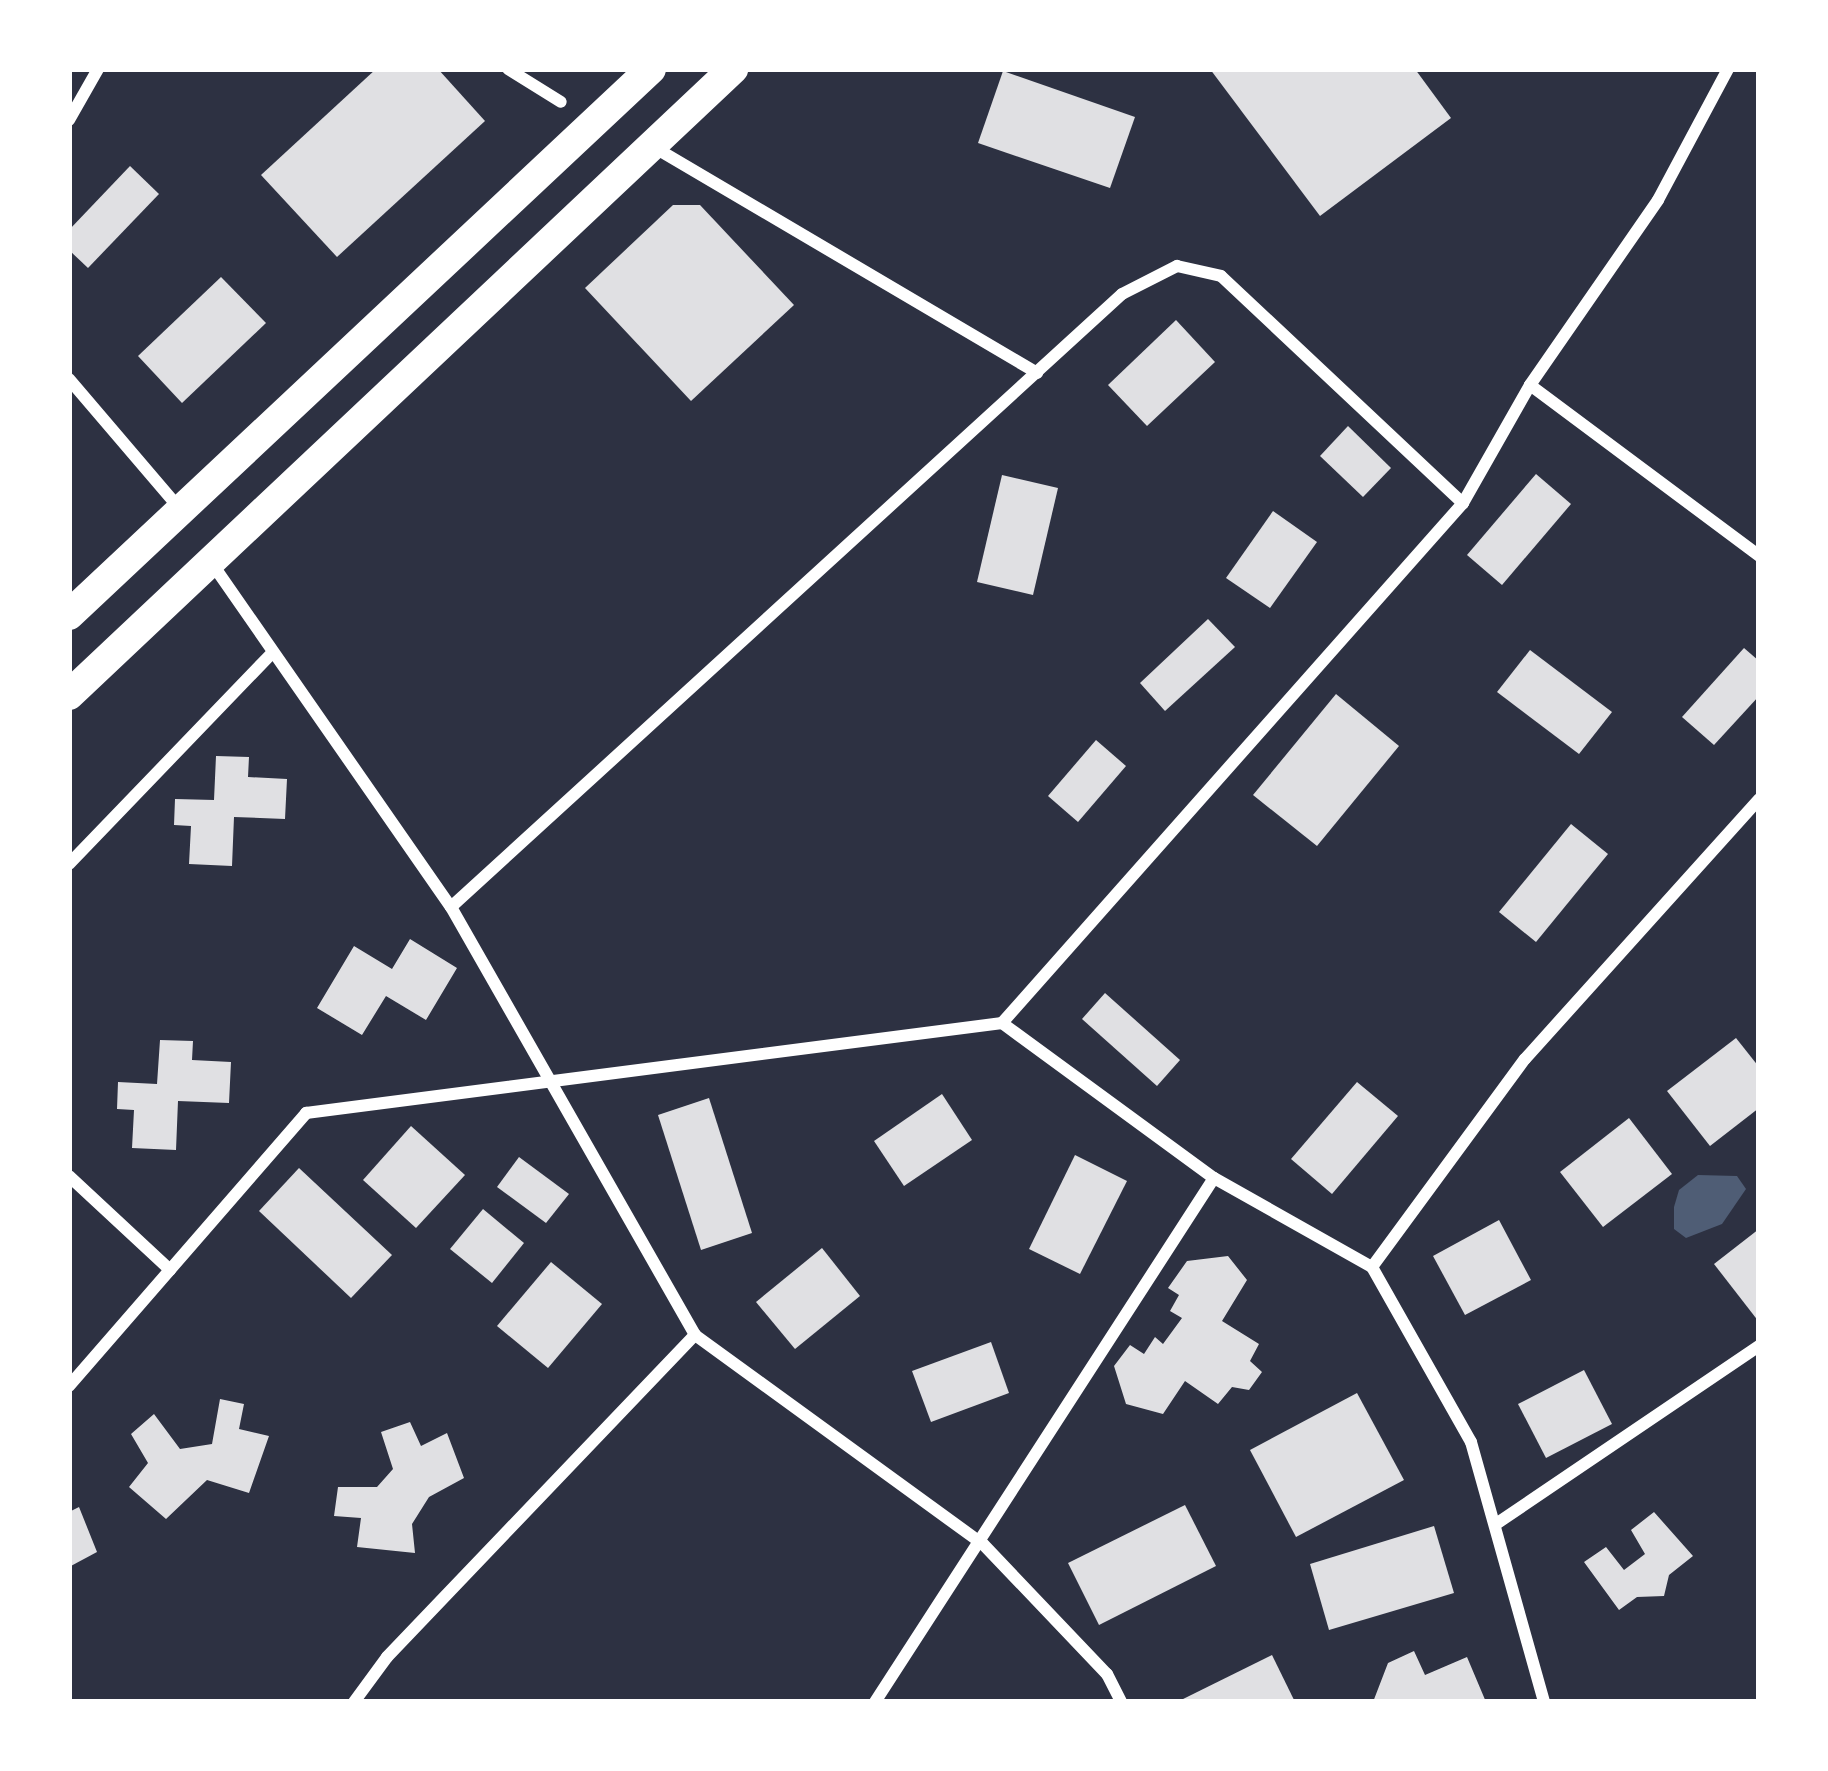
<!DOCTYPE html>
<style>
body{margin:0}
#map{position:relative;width:1828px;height:1771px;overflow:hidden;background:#2d3142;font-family:Karla,sans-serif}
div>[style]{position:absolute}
.water>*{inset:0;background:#4f5d75}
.building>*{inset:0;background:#e0e0e3}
.minor>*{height:12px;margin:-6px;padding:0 6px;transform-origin:6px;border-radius:6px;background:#fff}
.primary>*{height:30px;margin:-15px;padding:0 15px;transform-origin:15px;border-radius:15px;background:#fff}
span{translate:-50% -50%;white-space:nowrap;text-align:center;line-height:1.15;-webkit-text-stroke:9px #fff;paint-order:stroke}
.frame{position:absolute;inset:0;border:72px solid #fff;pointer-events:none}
</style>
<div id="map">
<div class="water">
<div style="clip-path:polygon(1698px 1175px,1737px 1176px,1746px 1189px,1722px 1224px,1686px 1238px,1674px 1229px,1674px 1207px,1679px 1190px)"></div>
</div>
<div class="building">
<div style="clip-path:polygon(376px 69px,438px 69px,485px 121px,337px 257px,261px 175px)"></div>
<div style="clip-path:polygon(1210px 69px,1415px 69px,1451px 118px,1320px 216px)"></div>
<div style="clip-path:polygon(1003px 71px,1135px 117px,1110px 188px,978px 143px)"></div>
<div style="clip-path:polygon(130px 166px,159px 194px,88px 268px,69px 250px,69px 230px)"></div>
<div style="clip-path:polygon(673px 205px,700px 205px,794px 305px,691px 401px,585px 288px)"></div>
<div style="clip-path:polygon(221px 277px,266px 323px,182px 403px,138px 356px)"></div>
<div style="clip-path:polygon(1176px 320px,1215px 362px,1147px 426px,1108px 385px)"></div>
<div style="clip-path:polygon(1348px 426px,1391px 468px,1363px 497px,1320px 456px)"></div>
<div style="clip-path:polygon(1536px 474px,1571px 504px,1502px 585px,1467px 555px)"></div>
<div style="clip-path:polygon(1002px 475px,1058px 488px,1033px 595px,977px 582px)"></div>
<div style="clip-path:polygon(1273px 511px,1317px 542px,1270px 608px,1226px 578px)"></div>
<div style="clip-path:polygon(1208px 619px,1235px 647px,1165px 711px,1140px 683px)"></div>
<div style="clip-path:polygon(1744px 648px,1759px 661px,1759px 696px,1714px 745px,1682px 717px)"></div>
<div style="clip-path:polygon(1530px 650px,1612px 712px,1579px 754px,1497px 692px)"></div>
<div style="clip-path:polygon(1336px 694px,1399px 746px,1317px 846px,1253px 795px)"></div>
<div style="clip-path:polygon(1096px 740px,1126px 766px,1078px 822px,1048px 796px)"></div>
<div style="clip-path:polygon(216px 756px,249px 757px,248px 777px,287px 779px,285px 819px,234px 817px,232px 866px,189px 864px,191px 826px,174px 825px,175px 799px,214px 800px)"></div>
<div style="clip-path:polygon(1571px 824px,1608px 854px,1536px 942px,1499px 912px)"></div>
<div style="clip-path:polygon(410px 939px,457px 968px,426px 1020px,386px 996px,362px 1035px,317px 1008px,354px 946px,392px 969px)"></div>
<div style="clip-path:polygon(1105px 993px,1180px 1060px,1157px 1086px,1082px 1019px)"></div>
<div style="clip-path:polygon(1736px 1038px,1759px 1067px,1759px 1108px,1710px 1146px,1667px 1091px)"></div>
<div style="clip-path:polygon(160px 1040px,193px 1041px,192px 1060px,231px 1062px,229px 1103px,178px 1101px,176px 1150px,132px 1148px,134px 1110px,117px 1109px,118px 1082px,157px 1084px)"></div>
<div style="clip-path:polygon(1357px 1082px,1398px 1116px,1332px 1194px,1291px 1159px)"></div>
<div style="clip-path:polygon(942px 1094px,972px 1140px,904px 1186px,874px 1141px)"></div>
<div style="clip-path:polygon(709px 1098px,752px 1233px,701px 1250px,658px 1115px)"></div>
<div style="clip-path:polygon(1629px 1118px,1672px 1174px,1603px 1227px,1560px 1172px)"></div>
<div style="clip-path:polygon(411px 1126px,465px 1175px,416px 1228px,363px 1180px)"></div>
<div style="clip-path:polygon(1075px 1155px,1127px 1181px,1080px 1274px,1029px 1249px)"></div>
<div style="clip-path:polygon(519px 1157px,569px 1194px,546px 1223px,497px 1187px)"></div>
<div style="clip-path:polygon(299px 1168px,392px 1255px,351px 1298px,259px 1211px)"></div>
<div style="clip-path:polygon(483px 1209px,524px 1243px,492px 1283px,450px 1249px)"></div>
<div style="clip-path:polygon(1499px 1220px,1531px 1280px,1465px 1315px,1433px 1256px)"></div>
<div style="clip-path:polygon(1759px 1229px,1759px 1322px,1714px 1264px)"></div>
<div style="clip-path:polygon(822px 1248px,860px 1296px,795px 1349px,756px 1302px)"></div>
<div style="clip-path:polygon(1228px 1256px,1247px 1280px,1222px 1321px,1259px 1344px,1250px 1361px,1262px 1372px,1249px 1390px,1232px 1387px,1218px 1404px,1185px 1381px,1163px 1414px,1126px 1404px,1114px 1366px,1130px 1345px,1144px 1354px,1155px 1337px,1163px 1344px,1182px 1318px,1170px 1311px,1179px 1295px,1168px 1288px,1187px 1261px)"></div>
<div style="clip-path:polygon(551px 1262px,602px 1304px,548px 1368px,497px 1326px)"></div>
<div style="clip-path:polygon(991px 1342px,1009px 1393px,931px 1422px,912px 1371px)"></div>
<div style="clip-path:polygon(1584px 1370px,1612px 1424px,1546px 1458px,1518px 1404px)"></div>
<div style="clip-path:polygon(1357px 1393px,1404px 1480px,1296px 1537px,1250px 1450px)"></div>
<div style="clip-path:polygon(220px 1399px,244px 1404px,239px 1429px,269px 1436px,249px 1493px,207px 1480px,166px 1519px,129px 1487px,148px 1463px,131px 1434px,154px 1414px,180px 1449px,212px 1444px)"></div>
<div style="clip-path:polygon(410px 1422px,421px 1446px,447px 1433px,464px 1478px,429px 1497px,412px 1524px,415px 1553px,357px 1547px,361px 1518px,334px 1516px,338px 1487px,377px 1487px,393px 1469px,381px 1432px)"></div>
<div style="clip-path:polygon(1185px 1505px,1216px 1566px,1099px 1625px,1068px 1563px)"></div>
<div style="clip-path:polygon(79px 1507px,97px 1552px,69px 1567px,69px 1512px)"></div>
<div style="clip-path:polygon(1654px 1512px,1693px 1556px,1669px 1575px,1664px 1596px,1637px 1597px,1619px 1610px,1584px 1562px,1606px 1547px,1624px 1570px,1645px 1554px,1631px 1530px)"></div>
<div style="clip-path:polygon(1434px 1526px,1454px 1593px,1329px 1630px,1310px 1564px)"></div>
<div style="clip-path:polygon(1414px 1651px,1425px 1675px,1467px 1657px,1486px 1702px,1373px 1702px,1388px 1663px)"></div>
<div style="clip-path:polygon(1272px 1655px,1295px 1702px,1177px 1702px)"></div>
</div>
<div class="minor">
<div style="left:508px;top:69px;width:62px;rotate:31.9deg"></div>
<div style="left:69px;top:120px;width:59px;rotate:-60.4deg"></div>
<div style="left:652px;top:146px;width:447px;rotate:30.5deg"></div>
<div style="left:69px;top:379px;width:172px;rotate:49.5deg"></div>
<div style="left:1530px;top:385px;width:286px;rotate:36.7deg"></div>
<div style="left:211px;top:562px;width:420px;rotate:55.2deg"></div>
<div style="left:451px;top:907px;width:493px;rotate:60.3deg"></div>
<div style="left:695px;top:1335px;width:356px;rotate:36deg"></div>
<div style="left:983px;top:1544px;width:180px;rotate:46.4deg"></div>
<div style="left:1107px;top:1674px;width:31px;rotate:63deg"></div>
<div style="left:69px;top:864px;width:291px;rotate:-46.1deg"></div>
<div style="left:451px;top:907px;width:909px;rotate:-42.41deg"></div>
<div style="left:1122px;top:294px;width:62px;rotate:-27deg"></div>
<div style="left:1177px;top:266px;width:45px;rotate:12.8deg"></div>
<div style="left:1221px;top:276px;width:332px;rotate:43.2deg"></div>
<div style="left:1002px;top:1023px;width:695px;rotate:-48.44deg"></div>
<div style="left:1463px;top:503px;width:136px;rotate:-60.4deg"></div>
<div style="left:1530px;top:385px;width:225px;rotate:-55.3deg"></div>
<div style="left:1658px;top:200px;width:149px;rotate:-61.9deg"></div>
<div style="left:1002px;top:1023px;width:263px;rotate:36.2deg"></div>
<div style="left:1214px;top:1178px;width:181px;rotate:29.4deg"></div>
<div style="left:1372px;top:1267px;width:201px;rotate:60.5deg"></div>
<div style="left:1471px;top:1442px;width:270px;rotate:74.3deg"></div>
<div style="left:69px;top:1176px;width:138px;rotate:42.9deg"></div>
<div style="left:1372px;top:1267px;width:258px;rotate:-53.7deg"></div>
<div style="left:1525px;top:1059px;width:350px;rotate:-48deg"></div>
<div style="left:69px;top:1386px;width:362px;rotate:-49deg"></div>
<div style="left:306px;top:1113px;width:702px;rotate:-7.37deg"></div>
<div style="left:1496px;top:1524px;width:318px;rotate:-34.1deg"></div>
<div style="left:354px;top:1702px;width:56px;rotate:-53.7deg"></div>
<div style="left:387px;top:1657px;width:446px;rotate:-46.3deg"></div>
<div style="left:875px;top:1702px;width:624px;rotate:-57.1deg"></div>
</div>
<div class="primary">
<div style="left:69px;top:615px;width:798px;rotate:-43.17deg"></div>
<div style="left:69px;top:695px;width:913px;rotate:-43.31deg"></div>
</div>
<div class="frame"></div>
</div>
